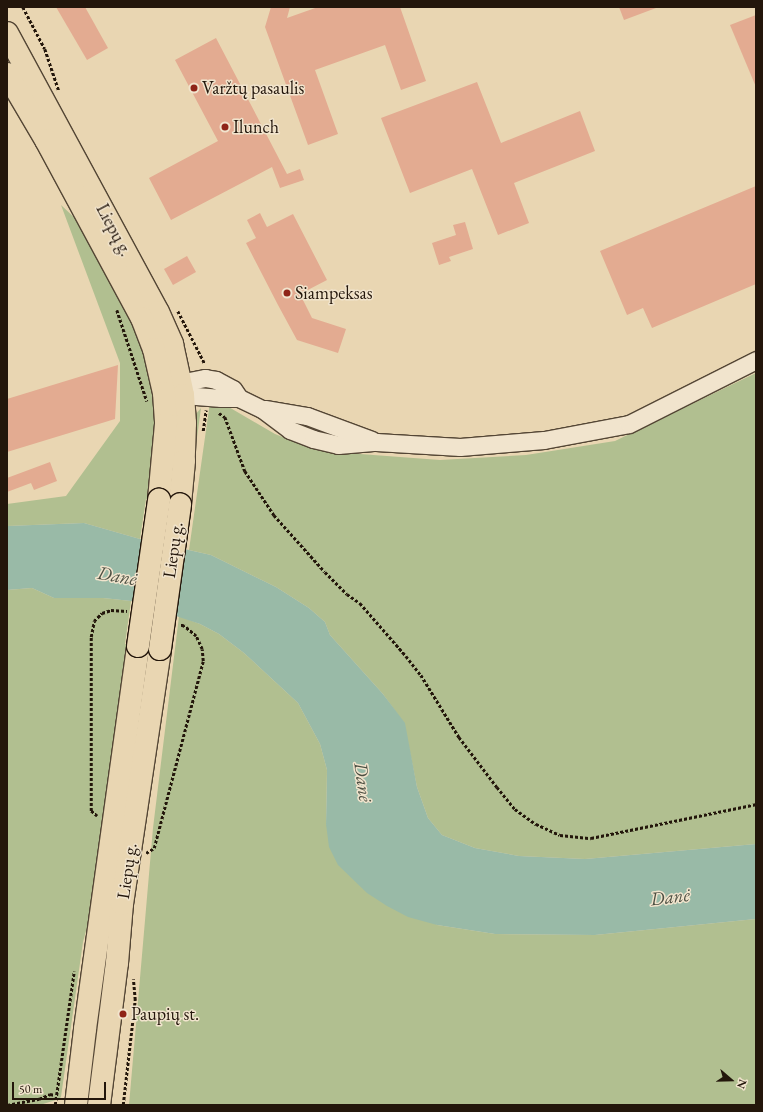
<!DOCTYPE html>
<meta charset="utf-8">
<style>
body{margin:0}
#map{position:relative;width:763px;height:1112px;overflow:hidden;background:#e9d6b2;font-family:"EB Garamond",serif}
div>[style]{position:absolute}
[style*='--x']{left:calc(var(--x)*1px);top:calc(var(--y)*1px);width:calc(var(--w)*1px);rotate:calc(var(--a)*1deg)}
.green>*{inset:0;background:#b1bf90}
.water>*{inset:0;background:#99baa7}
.building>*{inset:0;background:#e3ab91}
.path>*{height:2.5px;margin-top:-1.25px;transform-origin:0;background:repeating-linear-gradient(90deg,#23160b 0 3px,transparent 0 5px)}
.roads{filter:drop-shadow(1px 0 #544635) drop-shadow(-1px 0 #544635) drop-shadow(0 1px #544635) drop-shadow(0 -1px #544635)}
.minor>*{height:17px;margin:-8.5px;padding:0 8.5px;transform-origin:8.5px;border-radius:8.5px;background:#f1e4cd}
.major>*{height:22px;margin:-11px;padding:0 11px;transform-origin:11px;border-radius:11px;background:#e9d6b2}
.bridges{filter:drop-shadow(1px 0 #23160b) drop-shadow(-1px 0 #23160b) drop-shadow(0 1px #23160b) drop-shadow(0 -1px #23160b)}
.major-bridge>*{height:22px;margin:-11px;padding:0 11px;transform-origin:11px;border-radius:11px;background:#e9d6b2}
.dots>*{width:11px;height:11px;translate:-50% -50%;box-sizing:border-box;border:2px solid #f1e4cd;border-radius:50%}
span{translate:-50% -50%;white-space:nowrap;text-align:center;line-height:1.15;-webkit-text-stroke:3px #f1e4cd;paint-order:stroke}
.poi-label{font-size:18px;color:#23160b}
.left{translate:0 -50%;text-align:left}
.street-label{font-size:18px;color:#23160b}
.water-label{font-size:19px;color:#4c4f42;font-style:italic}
.frame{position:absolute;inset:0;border:8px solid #23160b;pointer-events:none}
.north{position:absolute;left:711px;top:1060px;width:40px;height:40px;-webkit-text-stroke:3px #f1e4cd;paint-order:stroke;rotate:110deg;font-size:11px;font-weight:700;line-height:16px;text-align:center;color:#23160b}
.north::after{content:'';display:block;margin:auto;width:14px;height:18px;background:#23160b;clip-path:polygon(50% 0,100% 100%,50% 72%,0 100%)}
.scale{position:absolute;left:12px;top:1082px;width:94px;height:18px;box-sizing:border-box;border:2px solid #23160b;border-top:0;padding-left:5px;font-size:12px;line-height:14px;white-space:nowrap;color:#23160b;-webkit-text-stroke:3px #f1e4cd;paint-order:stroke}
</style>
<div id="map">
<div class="green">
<i style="clip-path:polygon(61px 205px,80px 223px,141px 339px,156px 404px,152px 500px,146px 499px,140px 539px,84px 523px,7px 526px,7px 504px,66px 496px,120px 421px,120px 363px)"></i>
<i style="clip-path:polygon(756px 373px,756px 844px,585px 859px,519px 856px,475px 848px,442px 835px,428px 818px,417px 787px,404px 723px,383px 694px,330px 635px,325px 622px,309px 608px,276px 587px,211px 555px,189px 550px,210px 402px,227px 406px,275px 434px,308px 447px,347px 453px,440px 460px,526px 455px,615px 441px)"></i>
<i style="clip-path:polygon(201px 408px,196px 445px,195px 448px,195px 415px)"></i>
<i style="clip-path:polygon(32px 588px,54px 598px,103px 598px,131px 601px,125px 644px,130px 645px,100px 879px,83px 942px,61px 1097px,59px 1099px,40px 1105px,7px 1105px,7px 590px)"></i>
<i style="clip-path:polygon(179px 616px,200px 624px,219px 634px,244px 653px,298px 703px,320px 744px,327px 770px,326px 824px,437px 925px,495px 934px,595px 935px,756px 919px,756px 1105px,129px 1105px,153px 828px)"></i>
</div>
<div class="water">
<i style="clip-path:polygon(84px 523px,140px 539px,211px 555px,276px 587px,309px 608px,325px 622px,330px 635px,383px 694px,405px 723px,417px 787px,428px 818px,442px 835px,475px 848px,519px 856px,585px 859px,756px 844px,756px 919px,595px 935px,495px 934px,437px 925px,408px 917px,387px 906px,367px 893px,338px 865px,329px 847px,326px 824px,327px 770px,320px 744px,298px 703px,244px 653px,219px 634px,200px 624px,131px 601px,103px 598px,54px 598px,32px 588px,7px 590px,7px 526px)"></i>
</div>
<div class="building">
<i style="clip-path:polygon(56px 7px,85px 7px,108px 48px,87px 60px)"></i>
<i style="clip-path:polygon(271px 7px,290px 7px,287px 18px,318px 7px,400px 7px,426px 81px,401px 90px,385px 45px,315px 70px,338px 134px,308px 145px,265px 27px)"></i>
<i style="clip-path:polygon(619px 7px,656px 7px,656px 8px,624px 20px)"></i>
<i style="clip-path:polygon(756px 15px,756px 87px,730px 25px)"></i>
<i style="clip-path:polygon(216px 38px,287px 174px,300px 169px,304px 180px,280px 188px,272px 167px,171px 220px,149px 178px,218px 141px,175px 60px)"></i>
<i style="clip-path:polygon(477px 82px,501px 143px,580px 111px,595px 151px,514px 183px,529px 223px,498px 235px,472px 169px,410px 193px,381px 118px)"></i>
<i style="clip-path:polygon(756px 186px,756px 284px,652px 328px,643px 308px,627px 315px,600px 251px)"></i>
<i style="clip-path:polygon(260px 213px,267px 227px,293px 214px,327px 280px,300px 294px,312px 318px,346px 329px,338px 353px,297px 340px,278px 305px,246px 243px,256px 238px,247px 220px)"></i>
<i style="clip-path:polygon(465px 222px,473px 249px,449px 257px,451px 261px,439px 265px,432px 243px,456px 235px,453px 225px)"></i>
<i style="clip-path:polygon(187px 256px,196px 272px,173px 285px,164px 269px)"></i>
<i style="clip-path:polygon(118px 365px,115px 419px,7px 452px,7px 399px)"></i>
<i style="clip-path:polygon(50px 462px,57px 481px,34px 490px,31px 483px,7px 492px,7px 478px)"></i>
</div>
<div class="path">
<i style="--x:23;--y:7;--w:47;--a:62.4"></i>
<i style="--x:45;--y:49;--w:44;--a:71.6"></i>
<i style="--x:117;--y:310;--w:96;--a:71.8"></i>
<i style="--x:178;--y:311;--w:59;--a:63"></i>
<i style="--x:219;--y:413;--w:7;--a:34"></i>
<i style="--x:225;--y:417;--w:58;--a:69.7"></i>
<i style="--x:245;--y:471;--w:53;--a:56.6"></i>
<i style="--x:274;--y:515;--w:76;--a:48.2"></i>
<i style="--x:325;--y:572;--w:31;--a:45"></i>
<i style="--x:347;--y:594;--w:16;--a:35"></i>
<i style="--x:360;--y:603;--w:70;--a:49"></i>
<i style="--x:406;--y:656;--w:24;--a:52"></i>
<i style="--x:421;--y:675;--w:73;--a:58.5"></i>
<i style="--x:459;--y:737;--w:63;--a:52.8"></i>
<i style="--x:497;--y:787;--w:28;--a:51"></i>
<i style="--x:515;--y:809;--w:26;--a:36"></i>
<i style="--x:536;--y:824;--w:26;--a:25"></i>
<i style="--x:560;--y:835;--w:31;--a:6"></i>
<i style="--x:591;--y:838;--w:168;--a:-11.6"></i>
<i style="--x:203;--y:431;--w:21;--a:-82"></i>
<i style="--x:97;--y:816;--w:8;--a:-140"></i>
<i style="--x:91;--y:811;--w:174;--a:-90"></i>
<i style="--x:91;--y:637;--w:16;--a:-79"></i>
<i style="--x:94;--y:621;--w:11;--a:-45"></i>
<i style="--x:102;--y:613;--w:9;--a:-18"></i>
<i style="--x:111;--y:610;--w:16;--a:4"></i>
<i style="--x:146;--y:853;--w:9;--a:-32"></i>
<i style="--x:154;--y:848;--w:193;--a:-75.3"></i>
<i style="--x:203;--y:661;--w:12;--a:-95"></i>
<i style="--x:202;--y:649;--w:14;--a:-115"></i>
<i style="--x:196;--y:636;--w:16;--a:-140"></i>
<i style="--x:184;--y:626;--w:4;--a:-166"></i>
<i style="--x:7;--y:1105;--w:33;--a:-11"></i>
<i style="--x:39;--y:1099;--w:12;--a:-24"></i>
<i style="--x:50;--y:1094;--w:5;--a:11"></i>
<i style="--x:55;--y:1105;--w:135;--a:-81.9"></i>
<i style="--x:123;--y:1105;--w:106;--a:-83.5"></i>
<i style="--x:135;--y:1000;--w:21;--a:-95"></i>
</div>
<div class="roads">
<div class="minor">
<i style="--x:169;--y:385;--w:37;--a:-11"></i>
<i style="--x:205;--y:378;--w:11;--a:10"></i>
<i style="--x:216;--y:380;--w:19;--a:28"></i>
<i style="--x:233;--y:389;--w:11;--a:56"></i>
<i style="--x:171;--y:394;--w:50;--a:4.6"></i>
<i style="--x:221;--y:398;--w:18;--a:0"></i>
<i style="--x:239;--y:398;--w:25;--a:26"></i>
<i style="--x:262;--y:409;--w:35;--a:37"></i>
<i style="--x:290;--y:430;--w:25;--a:21"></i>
<i style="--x:313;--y:439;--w:26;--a:13"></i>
<i style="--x:338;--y:445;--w:38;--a:-5"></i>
<i style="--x:376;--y:442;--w:84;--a:3.4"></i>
<i style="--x:460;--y:447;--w:84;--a:-4.8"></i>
<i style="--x:544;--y:440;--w:86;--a:-10.7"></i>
<i style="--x:629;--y:424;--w:142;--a:-26.7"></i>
<i style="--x:265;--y:409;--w:43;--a:9.5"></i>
<i style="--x:307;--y:416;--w:69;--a:20.3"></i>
</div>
<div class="major">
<i style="--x:7;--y:33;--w:317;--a:61.6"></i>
<i style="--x:158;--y:312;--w:35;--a:66"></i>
<i style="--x:172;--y:344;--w:52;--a:77.8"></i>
<i style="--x:183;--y:395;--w:28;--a:86"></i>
<i style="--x:185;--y:423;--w:38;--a:92"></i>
<i style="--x:184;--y:461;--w:43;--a:95.3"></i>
<i style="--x:7;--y:74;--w:77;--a:59.4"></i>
<i style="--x:46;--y:140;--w:202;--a:61.7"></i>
<i style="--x:142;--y:318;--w:33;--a:69"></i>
<i style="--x:154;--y:349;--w:45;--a:77.2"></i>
<i style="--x:164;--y:393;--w:31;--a:86"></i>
<i style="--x:166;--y:424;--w:76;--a:95.3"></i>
<i style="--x:76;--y:1105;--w:77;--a:-83.2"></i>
<i style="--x:85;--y:1029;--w:387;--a:-82.1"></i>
<i style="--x:99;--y:1105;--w:143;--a:-82.8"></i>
<i style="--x:117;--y:963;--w:59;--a:-85.2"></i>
<i style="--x:122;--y:904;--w:258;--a:-81.5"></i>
</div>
</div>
<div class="bridges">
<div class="major-bridge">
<i style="--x:138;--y:646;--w:148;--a:-81.8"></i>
<i style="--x:160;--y:649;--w:146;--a:-82.1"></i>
</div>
</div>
<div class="dots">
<i style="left:194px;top:88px;background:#8f2418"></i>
<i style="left:225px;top:127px;background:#8f2418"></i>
<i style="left:287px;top:293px;background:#8f2418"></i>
<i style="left:123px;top:1014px;background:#8f2418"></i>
</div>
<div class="poi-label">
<span class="left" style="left:202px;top:88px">Varžtų pasaulis</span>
<span class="left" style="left:233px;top:127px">Ilunch</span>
<span class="left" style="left:295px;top:293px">Siampeksas</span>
<span class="left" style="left:131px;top:1014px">Paupių st.</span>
</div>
<div class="street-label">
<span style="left:114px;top:230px;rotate:62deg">Liepų g.</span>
<span style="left:173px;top:550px;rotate:-82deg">Liepų g.</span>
<span style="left:127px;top:871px;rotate:-82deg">Liepų g.</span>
</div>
<div class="water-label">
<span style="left:117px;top:576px;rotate:10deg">Danė</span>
<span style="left:363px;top:782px;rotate:82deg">Danė</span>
<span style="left:670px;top:897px;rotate:-7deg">Danė</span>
</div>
<div class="frame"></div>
<div class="north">N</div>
<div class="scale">50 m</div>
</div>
